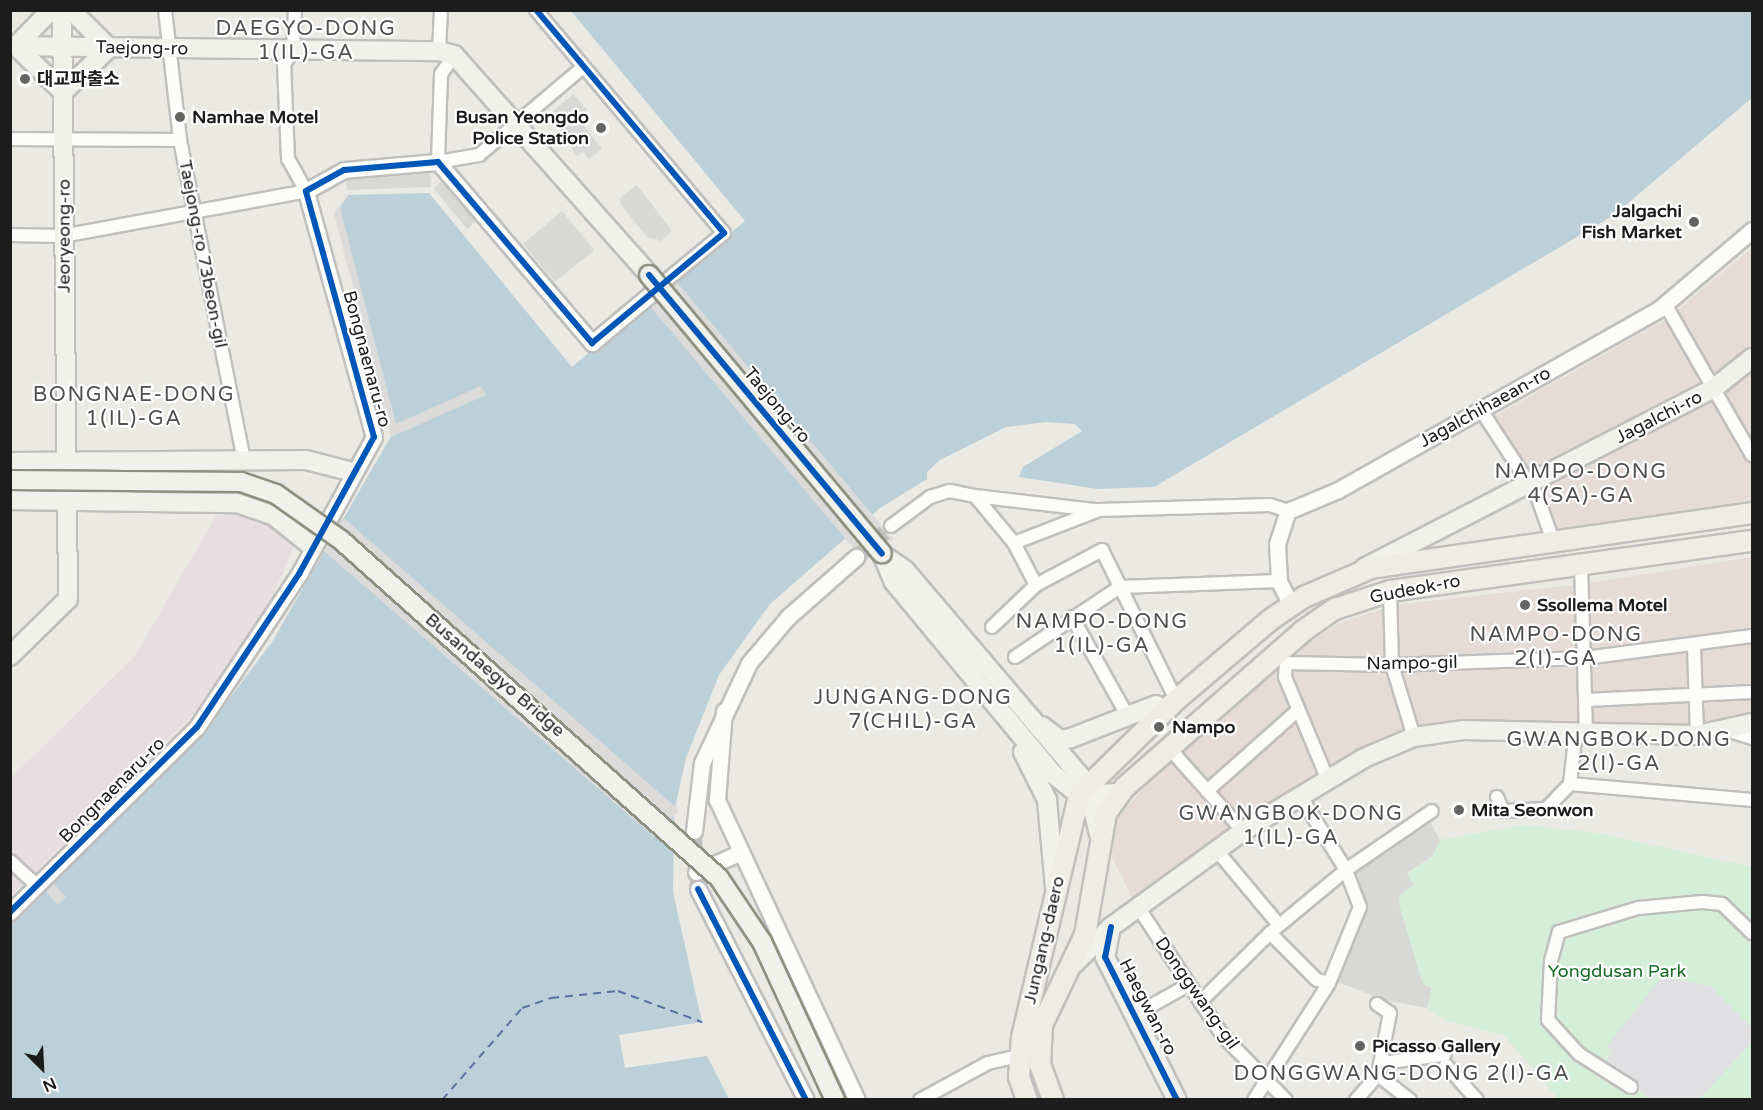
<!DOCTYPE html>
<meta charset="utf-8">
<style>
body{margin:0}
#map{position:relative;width:1763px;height:1110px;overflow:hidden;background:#eae9e4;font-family:"Varela Round","Noto Sans KR",sans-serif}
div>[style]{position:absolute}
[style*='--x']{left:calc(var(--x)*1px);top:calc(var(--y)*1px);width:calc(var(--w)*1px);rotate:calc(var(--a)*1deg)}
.commercial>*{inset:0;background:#e7dbd7}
.industrial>*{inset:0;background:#e7dee2}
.religious>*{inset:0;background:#d8d8d6}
.park>*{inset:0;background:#d5eed7}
.plaza>*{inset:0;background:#e0dfe2}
.water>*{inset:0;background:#bcd0d9}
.pier>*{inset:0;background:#dcdbd9}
.ferry>*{height:1.5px;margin-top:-0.75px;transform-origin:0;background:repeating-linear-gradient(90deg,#54719f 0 8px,transparent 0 14px)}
.tertiary-tunnel>*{height:15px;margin-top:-7.5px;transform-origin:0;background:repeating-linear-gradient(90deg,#c1c0bc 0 15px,transparent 0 23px)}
.roads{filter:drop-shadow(2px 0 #c0bfbd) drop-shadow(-2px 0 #c0bfbd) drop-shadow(0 2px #c0bfbd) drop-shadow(0 -2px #c0bfbd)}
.minor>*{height:12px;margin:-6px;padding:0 6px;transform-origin:6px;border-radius:6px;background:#fcfcfb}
.tertiary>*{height:15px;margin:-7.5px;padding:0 7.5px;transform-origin:7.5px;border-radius:7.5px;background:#fcfcfb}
.secondary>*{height:18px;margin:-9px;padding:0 9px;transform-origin:9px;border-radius:9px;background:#f0f1ea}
.primary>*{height:20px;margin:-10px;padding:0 10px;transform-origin:10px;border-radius:10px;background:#eeece5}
.bridges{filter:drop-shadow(2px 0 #8e917f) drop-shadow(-2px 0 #8e917f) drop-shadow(0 2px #8e917f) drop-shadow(0 -2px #8e917f)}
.secondary-bridge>*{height:18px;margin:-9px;padding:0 9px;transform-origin:9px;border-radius:9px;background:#f0f1ea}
.cycleway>*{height:6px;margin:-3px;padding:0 3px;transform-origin:3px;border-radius:3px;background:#0057b8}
.dots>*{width:16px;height:16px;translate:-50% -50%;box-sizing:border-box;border:3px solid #fff;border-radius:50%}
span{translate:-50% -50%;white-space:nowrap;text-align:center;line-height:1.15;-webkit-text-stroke:4.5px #fff;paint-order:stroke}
.street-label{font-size:18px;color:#1c1c1c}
.poi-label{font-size:18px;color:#1c1c1c;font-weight:700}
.left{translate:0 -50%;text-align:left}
.right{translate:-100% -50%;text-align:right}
.park-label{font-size:18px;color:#186b28}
.quarter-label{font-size:21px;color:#4f4f4f;letter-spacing:1.5px}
.frame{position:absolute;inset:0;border:12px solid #1c1c1c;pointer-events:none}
.north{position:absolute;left:12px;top:1038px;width:60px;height:60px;-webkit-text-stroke:4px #fff;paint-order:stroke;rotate:156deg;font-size:16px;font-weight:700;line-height:24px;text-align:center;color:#1c1c1c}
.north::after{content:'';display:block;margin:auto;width:21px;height:27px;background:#1c1c1c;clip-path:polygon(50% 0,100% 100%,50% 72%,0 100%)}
</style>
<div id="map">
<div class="commercial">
<i style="clip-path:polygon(1752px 248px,1752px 507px,1558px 532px,1495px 416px,1666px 319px)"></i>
<i style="clip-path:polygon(1752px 557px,1752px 723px,1733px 730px,1463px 730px,1364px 758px,1137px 907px,1108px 850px,1116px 819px,1174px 754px,1281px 662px,1339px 623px,1394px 605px,1583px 584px)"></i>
</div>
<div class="industrial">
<i style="clip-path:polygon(221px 507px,261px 520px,296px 542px,256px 634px,187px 721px,11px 896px,11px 778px,135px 656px)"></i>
</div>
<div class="religious">
<i style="clip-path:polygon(573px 94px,587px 110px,578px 118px,602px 149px,589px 159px,583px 152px,577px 156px,549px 115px)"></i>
<i style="clip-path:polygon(430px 171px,431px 187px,347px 190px,346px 175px)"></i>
<i style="clip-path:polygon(446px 175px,481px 217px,467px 229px,434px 189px)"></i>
<i style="clip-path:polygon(637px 185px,672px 231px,661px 241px,647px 237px,621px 205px,620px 198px)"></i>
<i style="clip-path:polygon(562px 211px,594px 250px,555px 282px,523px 244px)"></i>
<i style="clip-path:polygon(1429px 820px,1440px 840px,1433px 856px,1407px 873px,1414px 884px,1432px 987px,1427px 1008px,1385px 1000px,1340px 983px,1337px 976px,1365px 907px,1350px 872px)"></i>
</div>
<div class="park">
<i style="clip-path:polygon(1523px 825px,1598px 833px,1752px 867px,1752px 1099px,1558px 1099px,1505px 1036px,1444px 1020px,1427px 1008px,1432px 988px,1423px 985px,1399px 904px,1400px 894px,1414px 885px,1407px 874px,1433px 856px,1440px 840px)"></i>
</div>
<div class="plaza">
<i style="clip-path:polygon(1662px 977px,1710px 986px,1752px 1028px,1752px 1042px,1699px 1099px,1651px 1099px,1604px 1065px,1613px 1052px,1607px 1046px)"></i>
</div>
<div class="water">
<i style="clip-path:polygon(571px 11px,1752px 11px,1752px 98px,1614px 215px,1154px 487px,1098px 489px,1019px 477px,1023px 467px,1082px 431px,1075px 424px,1046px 422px,1006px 427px,940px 460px,927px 472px,927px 479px,880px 508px,770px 604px,719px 675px,686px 758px,674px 812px,673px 892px,702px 1022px,619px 1035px,625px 1068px,707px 1056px,729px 1099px,11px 1100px,11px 922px,201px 736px,272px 642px,394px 431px,340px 208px,348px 195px,429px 193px,572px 367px,745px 221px)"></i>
</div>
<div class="pier">
<i style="clip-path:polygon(348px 195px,340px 208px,396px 424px,481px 386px,486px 395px,391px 437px,334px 213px)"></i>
<i style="clip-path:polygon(676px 281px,893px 539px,865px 562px,648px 304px)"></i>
<i style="clip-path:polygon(338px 513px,679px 810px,654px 837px,318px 546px)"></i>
<i style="clip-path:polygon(52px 882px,66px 897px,58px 905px,43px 889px)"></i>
</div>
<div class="ferry">
<i style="--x:442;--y:1100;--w:122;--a:-49"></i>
<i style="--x:522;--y:1008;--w:31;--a:-19"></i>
<i style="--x:551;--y:998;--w:67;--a:-6"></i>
<i style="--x:618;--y:991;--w:90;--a:20.3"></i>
</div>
<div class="tertiary-tunnel">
<i style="--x:856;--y:557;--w:47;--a:-41.5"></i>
<i style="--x:694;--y:831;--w:58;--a:86.1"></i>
</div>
<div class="roads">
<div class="minor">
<i style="--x:165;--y:10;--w:131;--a:83.4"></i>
<i style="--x:180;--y:140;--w:325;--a:78.7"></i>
<i style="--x:536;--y:10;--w:292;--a:49.9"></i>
<i style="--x:724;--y:233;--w:82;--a:140.5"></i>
<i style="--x:439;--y:51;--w:41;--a:-87.2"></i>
<i style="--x:454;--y:55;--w:23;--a:124"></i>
<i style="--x:441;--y:74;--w:88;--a:92"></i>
<i style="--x:438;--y:162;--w:42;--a:-9.7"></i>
<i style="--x:479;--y:155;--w:136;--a:-40.2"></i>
<i style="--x:10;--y:139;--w:170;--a:0.3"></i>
<i style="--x:10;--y:235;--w:52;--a:1.1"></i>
<i style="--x:62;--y:236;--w:248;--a:-10.4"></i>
<i style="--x:306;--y:191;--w:37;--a:-119"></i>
<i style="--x:288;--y:159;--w:94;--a:-92.4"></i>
<i style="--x:284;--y:65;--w:17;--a:-59"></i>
<i style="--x:293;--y:50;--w:40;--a:-87.1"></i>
<i style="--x:1665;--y:304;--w:174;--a:60.1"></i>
<i style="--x:1481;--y:410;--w:103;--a:56.9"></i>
<i style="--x:1537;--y:496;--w:45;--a:70.3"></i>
<i style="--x:975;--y:496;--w:120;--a:6.7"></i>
<i style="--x:891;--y:526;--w:49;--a:-36.6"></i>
<i style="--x:930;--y:497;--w:21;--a:-17"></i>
<i style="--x:950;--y:491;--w:25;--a:11"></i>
<i style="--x:975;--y:496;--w:61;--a:50.3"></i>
<i style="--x:1014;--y:543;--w:47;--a:62.4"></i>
<i style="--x:1014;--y:543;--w:91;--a:-21.2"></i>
<i style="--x:1099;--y:510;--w:171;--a:-1.7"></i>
<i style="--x:1270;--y:505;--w:19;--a:18"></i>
<i style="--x:1581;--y:564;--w:167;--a:88.3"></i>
<i style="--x:1390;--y:591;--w:74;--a:88.5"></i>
<i style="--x:1392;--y:665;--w:75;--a:73"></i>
<i style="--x:1072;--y:617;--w:112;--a:60.7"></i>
<i style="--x:992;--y:627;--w:61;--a:-43.7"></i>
<i style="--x:1036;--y:585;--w:75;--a:-27.9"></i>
<i style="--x:1102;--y:550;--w:167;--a:63.7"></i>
<i style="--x:1694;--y:648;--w:87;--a:88"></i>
<i style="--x:1277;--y:653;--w:13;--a:48"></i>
<i style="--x:1286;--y:663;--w:106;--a:1.1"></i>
<i style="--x:1392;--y:665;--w:193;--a:-2.1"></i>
<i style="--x:1585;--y:658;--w:168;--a:-7.5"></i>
<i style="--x:1015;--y:657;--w:126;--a:-33.7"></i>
<i style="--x:1120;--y:587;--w:159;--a:-2.2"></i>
<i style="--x:1286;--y:663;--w:14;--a:94"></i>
<i style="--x:1285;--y:677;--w:109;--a:67.4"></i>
<i style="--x:1586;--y:700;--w:166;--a:-2.8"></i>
<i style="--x:1576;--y:731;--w:53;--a:96.5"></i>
<i style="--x:1570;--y:784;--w:183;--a:5"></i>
<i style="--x:1169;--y:748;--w:111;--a:48.3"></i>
<i style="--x:1207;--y:791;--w:120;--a:-41.6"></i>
<i style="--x:1497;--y:797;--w:15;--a:67"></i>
<i style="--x:1503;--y:811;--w:43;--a:-2.7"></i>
<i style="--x:1546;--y:809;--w:35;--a:-46"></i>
<i style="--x:1218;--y:852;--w:95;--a:50.1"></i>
<i style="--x:10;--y:861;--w:36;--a:42"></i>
<i style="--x:1138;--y:907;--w:154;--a:56.6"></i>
<i style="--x:1223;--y:1036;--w:90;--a:45.5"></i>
<i style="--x:1270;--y:933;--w:66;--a:45"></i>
<i style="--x:1317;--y:980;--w:12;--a:14"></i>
<i style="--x:1200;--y:1002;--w:98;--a:-44.6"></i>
<i style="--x:1270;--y:933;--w:99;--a:-39.7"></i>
<i style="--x:1346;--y:870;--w:104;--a:-34.5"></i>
<i style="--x:1377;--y:1004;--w:16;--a:35"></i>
<i style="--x:1390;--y:1013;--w:63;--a:101"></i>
<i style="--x:1378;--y:1075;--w:41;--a:38"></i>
<i style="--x:1136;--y:1014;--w:60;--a:-29.1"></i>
<i style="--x:1382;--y:1063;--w:63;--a:-7.4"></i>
<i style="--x:1446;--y:1065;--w:47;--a:48.5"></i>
<i style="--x:1631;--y:1087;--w:62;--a:-147.6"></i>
<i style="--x:1579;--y:1054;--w:46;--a:-132.4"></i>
<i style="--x:1548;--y:1020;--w:59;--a:-87.1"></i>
<i style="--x:1551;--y:961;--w:30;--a:-75"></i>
<i style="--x:1559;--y:932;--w:83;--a:-16.9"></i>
<i style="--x:1638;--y:908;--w:64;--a:-5.4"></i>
<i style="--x:1702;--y:902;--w:20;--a:6"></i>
<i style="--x:1722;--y:904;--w:42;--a:44"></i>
<i style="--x:920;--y:1100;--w:77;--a:-28.6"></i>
<i style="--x:988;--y:1063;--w:32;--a:-13"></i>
<i style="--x:1254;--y:1100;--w:139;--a:-57.3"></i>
<i style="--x:1329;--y:983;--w:82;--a:-67.8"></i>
<i style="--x:1360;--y:907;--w:40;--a:-111"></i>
<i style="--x:1346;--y:870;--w:86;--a:-121.7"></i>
<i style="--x:1356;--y:1100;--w:33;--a:-49"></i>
</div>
<div class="tertiary">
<i style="--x:1291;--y:605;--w:27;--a:-117"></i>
<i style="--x:1279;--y:581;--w:37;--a:-93"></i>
<i style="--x:1277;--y:544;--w:35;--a:-72"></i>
<i style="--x:1288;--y:511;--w:54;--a:-22.8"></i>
<i style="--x:1338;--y:490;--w:369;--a:-29.4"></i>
<i style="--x:1659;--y:309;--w:122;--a:-40.3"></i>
<i style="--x:724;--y:711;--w:89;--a:94.5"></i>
<i style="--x:717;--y:800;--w:331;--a:65"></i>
<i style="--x:1733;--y:730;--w:20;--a:18"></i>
<i style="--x:694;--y:831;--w:68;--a:-83.3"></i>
<i style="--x:702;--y:763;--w:110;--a:-64.8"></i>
<i style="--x:749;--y:663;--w:60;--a:-49.7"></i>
<i style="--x:788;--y:617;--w:91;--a:-41.4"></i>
<i style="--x:696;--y:872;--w:47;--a:-23.8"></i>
<i style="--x:698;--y:889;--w:237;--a:62.9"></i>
<i style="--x:10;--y:912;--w:263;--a:-44.7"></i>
<i style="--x:197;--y:727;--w:184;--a:-56.3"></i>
<i style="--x:299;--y:574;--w:156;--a:-61.3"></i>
<i style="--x:374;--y:437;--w:255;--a:-105.5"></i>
<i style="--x:306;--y:191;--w:43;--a:-28.9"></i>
<i style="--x:344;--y:170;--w:94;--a:-4.9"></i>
<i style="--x:438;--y:162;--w:238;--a:49.6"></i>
<i style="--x:592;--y:343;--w:90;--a:-40"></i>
</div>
<div class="secondary">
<i style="--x:71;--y:10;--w:54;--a:45"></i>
<i style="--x:10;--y:46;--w:429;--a:0.7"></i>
<i style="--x:439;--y:51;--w:16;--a:15"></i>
<i style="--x:454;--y:55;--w:294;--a:48.4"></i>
<i style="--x:16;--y:46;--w:66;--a:44.4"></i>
<i style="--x:16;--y:46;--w:50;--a:-45.8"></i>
<i style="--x:63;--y:92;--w:64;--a:-43.7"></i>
<i style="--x:10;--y:462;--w:296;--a:-0.4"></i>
<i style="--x:306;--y:460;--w:49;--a:14.3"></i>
<i style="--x:10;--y:500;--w:227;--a:0.8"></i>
<i style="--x:237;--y:503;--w:39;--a:19"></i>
<i style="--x:274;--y:516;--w:50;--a:38.5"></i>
<i style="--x:882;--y:554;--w:28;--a:35"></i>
<i style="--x:905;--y:570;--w:281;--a:49.6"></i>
<i style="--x:1087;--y:784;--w:51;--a:76.5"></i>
<i style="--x:882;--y:554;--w:30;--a:67"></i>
<i style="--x:894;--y:582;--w:248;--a:50.4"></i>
<i style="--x:1052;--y:773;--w:35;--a:39"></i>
<i style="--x:1079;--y:795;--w:40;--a:-2.9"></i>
<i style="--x:1364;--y:568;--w:392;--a:-27.2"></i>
<i style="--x:1713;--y:389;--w:50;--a:-38.5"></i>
<i style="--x:10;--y:656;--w:81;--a:-44.5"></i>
<i style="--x:68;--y:599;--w:589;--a:-90.58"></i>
<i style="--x:1042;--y:726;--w:23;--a:38"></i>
<i style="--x:1060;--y:740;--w:11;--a:-10"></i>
<i style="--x:1071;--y:738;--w:91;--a:-21.2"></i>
<i style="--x:1023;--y:752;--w:54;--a:63.4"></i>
<i style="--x:1047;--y:800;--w:88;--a:84.8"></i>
<i style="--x:1111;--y:927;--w:31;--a:101"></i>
<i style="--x:1105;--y:957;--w:160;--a:63.3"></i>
<i style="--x:1075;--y:963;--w:51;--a:-45"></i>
<i style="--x:1111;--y:927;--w:163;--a:-36"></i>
<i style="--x:1243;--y:831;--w:141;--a:-31.1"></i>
<i style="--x:1364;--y:758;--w:54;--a:-22.8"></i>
<i style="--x:1414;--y:737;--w:49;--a:-8.1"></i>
<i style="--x:1463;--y:730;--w:234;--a:1.2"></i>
<i style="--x:1697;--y:735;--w:56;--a:-12.3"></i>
</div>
<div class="primary">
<i style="--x:1027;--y:1100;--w:24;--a:-109"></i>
<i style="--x:1019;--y:1077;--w:40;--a:-85.7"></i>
<i style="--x:1022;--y:1037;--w:249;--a:-76.7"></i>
<i style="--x:1079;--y:795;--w:136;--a:-44.4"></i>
<i style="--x:1176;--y:700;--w:123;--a:-40.4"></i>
<i style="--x:1270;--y:620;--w:41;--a:-34.1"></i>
<i style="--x:1304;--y:597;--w:73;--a:-23.4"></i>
<i style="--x:1371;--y:568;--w:385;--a:-8.2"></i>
<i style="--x:1053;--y:1100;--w:37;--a:-110"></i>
<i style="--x:1040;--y:1065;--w:40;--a:-87.1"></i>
<i style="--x:1042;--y:1025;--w:100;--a:-64.5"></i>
<i style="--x:1085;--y:935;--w:124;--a:-80.2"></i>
<i style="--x:1106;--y:813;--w:32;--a:-54"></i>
<i style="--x:1125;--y:787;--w:237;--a:-41.2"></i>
<i style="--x:1303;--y:631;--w:39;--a:-35"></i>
<i style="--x:1335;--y:609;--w:58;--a:-18.1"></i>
<i style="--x:1390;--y:591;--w:365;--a:-7.9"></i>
</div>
</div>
<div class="bridges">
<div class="secondary-bridge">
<i style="--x:649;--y:275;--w:363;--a:50.1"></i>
<i style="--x:10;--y:480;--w:231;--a:0.5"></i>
<i style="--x:241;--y:482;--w:37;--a:19"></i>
<i style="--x:276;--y:494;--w:80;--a:35.3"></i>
<i style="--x:341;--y:540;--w:507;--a:41.8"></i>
<i style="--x:719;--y:878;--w:77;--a:56.1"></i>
<i style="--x:762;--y:942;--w:174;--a:65.2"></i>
</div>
</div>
<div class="cycleway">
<i style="--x:649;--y:275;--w:363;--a:50.1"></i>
<i style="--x:698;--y:889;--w:237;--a:62.9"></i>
<i style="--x:10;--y:912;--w:263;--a:-44.7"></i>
<i style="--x:197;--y:727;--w:184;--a:-56.3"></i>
<i style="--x:299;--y:574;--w:156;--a:-61.3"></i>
<i style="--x:374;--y:437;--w:255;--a:-105.5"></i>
<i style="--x:306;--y:191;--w:43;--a:-28.9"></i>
<i style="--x:344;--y:170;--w:94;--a:-4.9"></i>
<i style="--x:438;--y:162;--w:238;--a:49.6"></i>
<i style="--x:592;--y:343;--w:172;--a:-39.8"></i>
<i style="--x:724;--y:233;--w:292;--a:-130.1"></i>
<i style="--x:1111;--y:927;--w:31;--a:101"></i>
<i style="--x:1105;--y:957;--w:160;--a:63.3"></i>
</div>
<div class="dots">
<i style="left:25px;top:79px;background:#646462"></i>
<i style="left:180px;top:117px;background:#646462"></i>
<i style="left:601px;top:128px;background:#646462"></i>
<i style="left:1694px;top:222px;background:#646462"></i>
<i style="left:1525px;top:605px;background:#646462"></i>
<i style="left:1159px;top:727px;background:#646462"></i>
<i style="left:1459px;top:810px;background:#646462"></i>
<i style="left:1360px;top:1046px;background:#646462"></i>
</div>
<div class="street-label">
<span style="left:142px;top:48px;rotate:1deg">Taejong-ro</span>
<span style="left:64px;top:236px;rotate:-90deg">Jeoryeong-ro</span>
<span style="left:203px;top:254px;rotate:79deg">Taejong-ro 73beon-gil</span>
<span style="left:367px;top:359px;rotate:75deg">Bongnaenaru-ro</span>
<span style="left:777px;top:405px;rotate:50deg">Taejong-ro</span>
<span style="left:1485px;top:407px;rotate:-29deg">Jagalchihaean-ro</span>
<span style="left:1659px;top:417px;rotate:-27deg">Jagalchi-ro</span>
<span style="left:1415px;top:589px;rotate:-11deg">Gudeok-ro</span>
<span style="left:1412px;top:663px;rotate:-1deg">Nampo-gil</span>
<span style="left:495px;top:675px;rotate:41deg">Busandaegyo Bridge</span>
<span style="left:112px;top:790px;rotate:-45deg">Bongnaenaru-ro</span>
<span style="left:1044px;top:940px;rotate:-77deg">Jungang-daero</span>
<span style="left:1197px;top:993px;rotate:55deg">Donggwang-gil</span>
<span style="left:1148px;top:1007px;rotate:63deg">Haegwan-ro</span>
</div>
<div class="poi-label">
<span class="left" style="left:37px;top:79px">대교파출소</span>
<span class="left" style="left:192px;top:117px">Namhae Motel</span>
<span class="right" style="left:589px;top:128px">Busan Yeongdo<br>Police Station</span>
<span class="right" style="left:1682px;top:222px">Jalgachi<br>Fish Market</span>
<span class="left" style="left:1537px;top:605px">Ssollema Motel</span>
<span class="left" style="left:1172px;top:727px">Nampo</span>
<span class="left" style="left:1471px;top:810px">Mita Seonwon</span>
<span class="left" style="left:1372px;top:1046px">Picasso Gallery</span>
</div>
<div class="park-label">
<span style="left:1617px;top:971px">Yongdusan Park</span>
</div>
<div class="quarter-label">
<span style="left:306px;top:41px">DAEGYO-DONG<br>1(IL)-GA</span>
<span style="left:134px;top:407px">BONGNAE-DONG<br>1(IL)-GA</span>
<span style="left:1581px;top:484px">NAMPO-DONG<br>4(SA)-GA</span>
<span style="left:1102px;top:634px">NAMPO-DONG<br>1(IL)-GA</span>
<span style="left:1556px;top:647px">NAMPO-DONG<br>2(I)-GA</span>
<span style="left:913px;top:710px">JUNGANG-DONG<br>7(CHIL)-GA</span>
<span style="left:1619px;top:752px">GWANGBOK-DONG<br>2(I)-GA</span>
<span style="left:1291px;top:826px">GWANGBOK-DONG<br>1(IL)-GA</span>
<span style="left:1402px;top:1074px">DONGGWANG-DONG 2(I)-GA</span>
</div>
<div class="frame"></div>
<div class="north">N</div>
</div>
